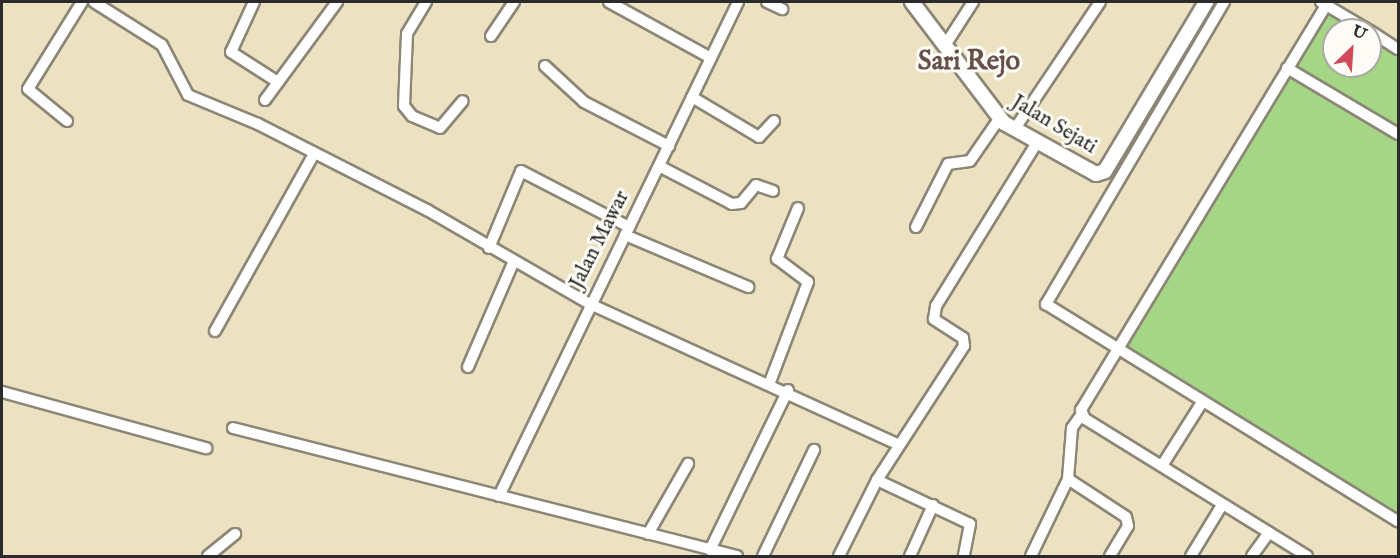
<!DOCTYPE html>
<style>
body{margin:0}
#map{position:relative;width:1400px;height:558px;overflow:hidden;background:#ece2c2;font-family:"IM FELL English",serif}
div>[style]{position:absolute}
[style*='--x']{left:calc(var(--x)*1px);top:calc(var(--y)*1px);width:calc(var(--w)*1px);rotate:calc(var(--a)*1deg)}
.green>*{inset:0;background:#a5d685}
.roads{filter:drop-shadow(2px 0 #8c8676) drop-shadow(-2px 0 #8c8676) drop-shadow(0 2px #8c8676) drop-shadow(0 -2px #8c8676)}
.minor>*{height:10px;margin:-5px;padding:0 5px;transform-origin:5px;border-radius:5px;background:#fff}
.tertiary>*{height:14px;margin:-7px;padding:0 7px;transform-origin:7px;border-radius:7px;background:#fff}
span{translate:-50% -50%;white-space:nowrap;text-align:center;line-height:1.15;-webkit-text-stroke:6px #fdfcf7;paint-order:stroke}
.street-label{font-size:21px;color:#2b2b2b}
.district-label{font-size:27px;color:#68504a;font-weight:700}
.frame{position:absolute;inset:0;border:3px solid #2b2b2b;pointer-events:none}
.north{position:absolute;left:1322px;top:18px;width:60px;height:60px;box-sizing:border-box;background:#fdfcf7;border:2px solid #a9a8a5;border-radius:50%;rotate:25deg;font-size:16px;font-weight:700;line-height:24px;text-align:center;color:#2b2b2b}
.north::after{content:'';display:block;margin:auto;width:21px;height:27px;background:#d1495b;clip-path:polygon(50% 0,100% 100%,50% 72%,0 100%)}
</style>
<div id="map">
<div class="green">
<i style="clip-path:polygon(1329px 11px,1360px 30px,1334px 30px,1334px 66px,1370px 66px,1370px 36px,1398px 54px,1398px 514px,1124px 347px)"></i>
</div>
<div class="roads">
<div class="minor">
<i style="--x:94;--y:2;--w:80;--a:32.3"></i>
<i style="--x:162;--y:45;--w:56;--a:62.5"></i>
<i style="--x:188;--y:95;--w:76;--a:22.5"></i>
<i style="--x:258;--y:124;--w:190;--a:27"></i>
<i style="--x:427;--y:210;--w:188;--a:30"></i>
<i style="--x:590;--y:304;--w:340;--a:24.5"></i>
<i style="--x:254;--y:2;--w:55;--a:114.7"></i>
<i style="--x:231;--y:52;--w:56;--a:32.6"></i>
<i style="--x:426;--y:2;--w:37;--a:121"></i>
<i style="--x:407;--y:34;--w:72;--a:92.4"></i>
<i style="--x:404;--y:106;--w:13;--a:51"></i>
<i style="--x:412;--y:116;--w:30;--a:23"></i>
<i style="--x:440;--y:128;--w:35;--a:-50"></i>
<i style="--x:609;--y:2;--w:116;--a:28.8"></i>
<i style="--x:767;--y:2;--w:17;--a:25"></i>
<i style="--x:1224;--y:2;--w:351;--a:120.5"></i>
<i style="--x:1046;--y:304;--w:414;--a:31.7"></i>
<i style="--x:1321;--y:2;--w:55;--a:30.8"></i>
<i style="--x:1370;--y:31;--w:33;--a:33"></i>
<i style="--x:491;--y:36;--w:41;--a:-55.9"></i>
<i style="--x:944;--y:47;--w:54;--a:-57.2"></i>
<i style="--x:545;--y:66;--w:53;--a:42.7"></i>
<i style="--x:584;--y:102;--w:96;--a:27.4"></i>
<i style="--x:1287;--y:68;--w:129;--a:30.7"></i>
<i style="--x:692;--y:97;--w:78;--a:30.8"></i>
<i style="--x:759;--y:137;--w:22;--a:-47"></i>
<i style="--x:265;--y:100;--w:122;--a:-53.7"></i>
<i style="--x:67;--y:121;--w:50;--a:-140.6"></i>
<i style="--x:28;--y:89;--w:102;--a:-58.2"></i>
<i style="--x:1014;--y:130;--w:154;--a:-56.1"></i>
<i style="--x:659;--y:166;--w:82;--a:27.5"></i>
<i style="--x:732;--y:204;--w:9;--a:-6"></i>
<i style="--x:741;--y:203;--w:23;--a:-50"></i>
<i style="--x:756;--y:185;--w:18;--a:19"></i>
<i style="--x:916;--y:227;--w:71;--a:-63.1"></i>
<i style="--x:948;--y:164;--w:22;--a:-8"></i>
<i style="--x:970;--y:161;--w:51;--a:-55.4"></i>
<i style="--x:625;--y:235;--w:134;--a:22.9"></i>
<i style="--x:489;--y:248;--w:83;--a:-67.4"></i>
<i style="--x:521;--y:171;--w:122;--a:27.4"></i>
<i style="--x:215;--y:331;--w:201;--a:-60.8"></i>
<i style="--x:468;--y:367;--w:113;--a:-66.6"></i>
<i style="--x:770;--y:382;--w:107;--a:-69.2"></i>
<i style="--x:808;--y:282;--w:39;--a:-143"></i>
<i style="--x:777;--y:259;--w:55;--a:-67.6"></i>
<i style="--x:2;--y:392;--w:212;--a:15.4"></i>
<i style="--x:233;--y:428;--w:520;--a:14.25"></i>
<i style="--x:1163;--y:464;--w:71;--a:-57.7"></i>
<i style="--x:1068;--y:479;--w:51;--a:-85.5"></i>
<i style="--x:1072;--y:428;--w:16;--a:-55"></i>
<i style="--x:877;--y:480;--w:103;--a:25.3"></i>
<i style="--x:970;--y:524;--w:33;--a:101"></i>
<i style="--x:499;--y:496;--w:549;--a:-64.18"></i>
<i style="--x:648;--y:534;--w:81;--a:-60.3"></i>
<i style="--x:710;--y:550;--w:178;--a:-64"></i>
<i style="--x:208;--y:556;--w:35;--a:-39"></i>
<i style="--x:763;--y:556;--w:118;--a:-64.3"></i>
<i style="--x:839;--y:556;--w:85;--a:-63.4"></i>
<i style="--x:877;--y:480;--w:160;--a:-57"></i>
<i style="--x:964;--y:346;--w:8;--a:-97"></i>
<i style="--x:963;--y:338;--w:35;--a:-147"></i>
<i style="--x:934;--y:319;--w:13;--a:-81"></i>
<i style="--x:936;--y:306;--w:190;--a:-58.3"></i>
<i style="--x:910;--y:556;--w:56;--a:-65.7"></i>
<i style="--x:1031;--y:556;--w:85;--a:-64.3"></i>
<i style="--x:1068;--y:479;--w:69;--a:33.2"></i>
<i style="--x:1126;--y:517;--w:9;--a:77"></i>
<i style="--x:1128;--y:526;--w:35;--a:121"></i>
<i style="--x:1191;--y:556;--w:60;--a:-58.7"></i>
<i style="--x:1252;--y:556;--w:29;--a:-54"></i>
<i style="--x:1307;--y:556;--w:261;--a:-148.3"></i>
<i style="--x:1085;--y:419;--w:10;--a:-114"></i>
<i style="--x:1081;--y:410;--w:473;--a:-58.8"></i>
</div>
<div class="tertiary">
<i style="--x:912;--y:2;--w:152;--a:52.8"></i>
<i style="--x:1004;--y:123;--w:105;--a:29"></i>
<i style="--x:1096;--y:174;--w:9;--a:-18"></i>
<i style="--x:1105;--y:171;--w:197;--a:-59.1"></i>
</div>
</div>
<div class="street-label">
<span style="left:1054px;top:125px;rotate:31deg">Jalan Sejati</span>
<span style="left:600px;top:240px;rotate:-63deg">Jalan Mawar</span>
</div>
<div class="district-label">
<span style="left:969px;top:63px">Sari Rejo</span>
</div>
<div class="frame"></div>
<div class="north">U</div>
</div>
